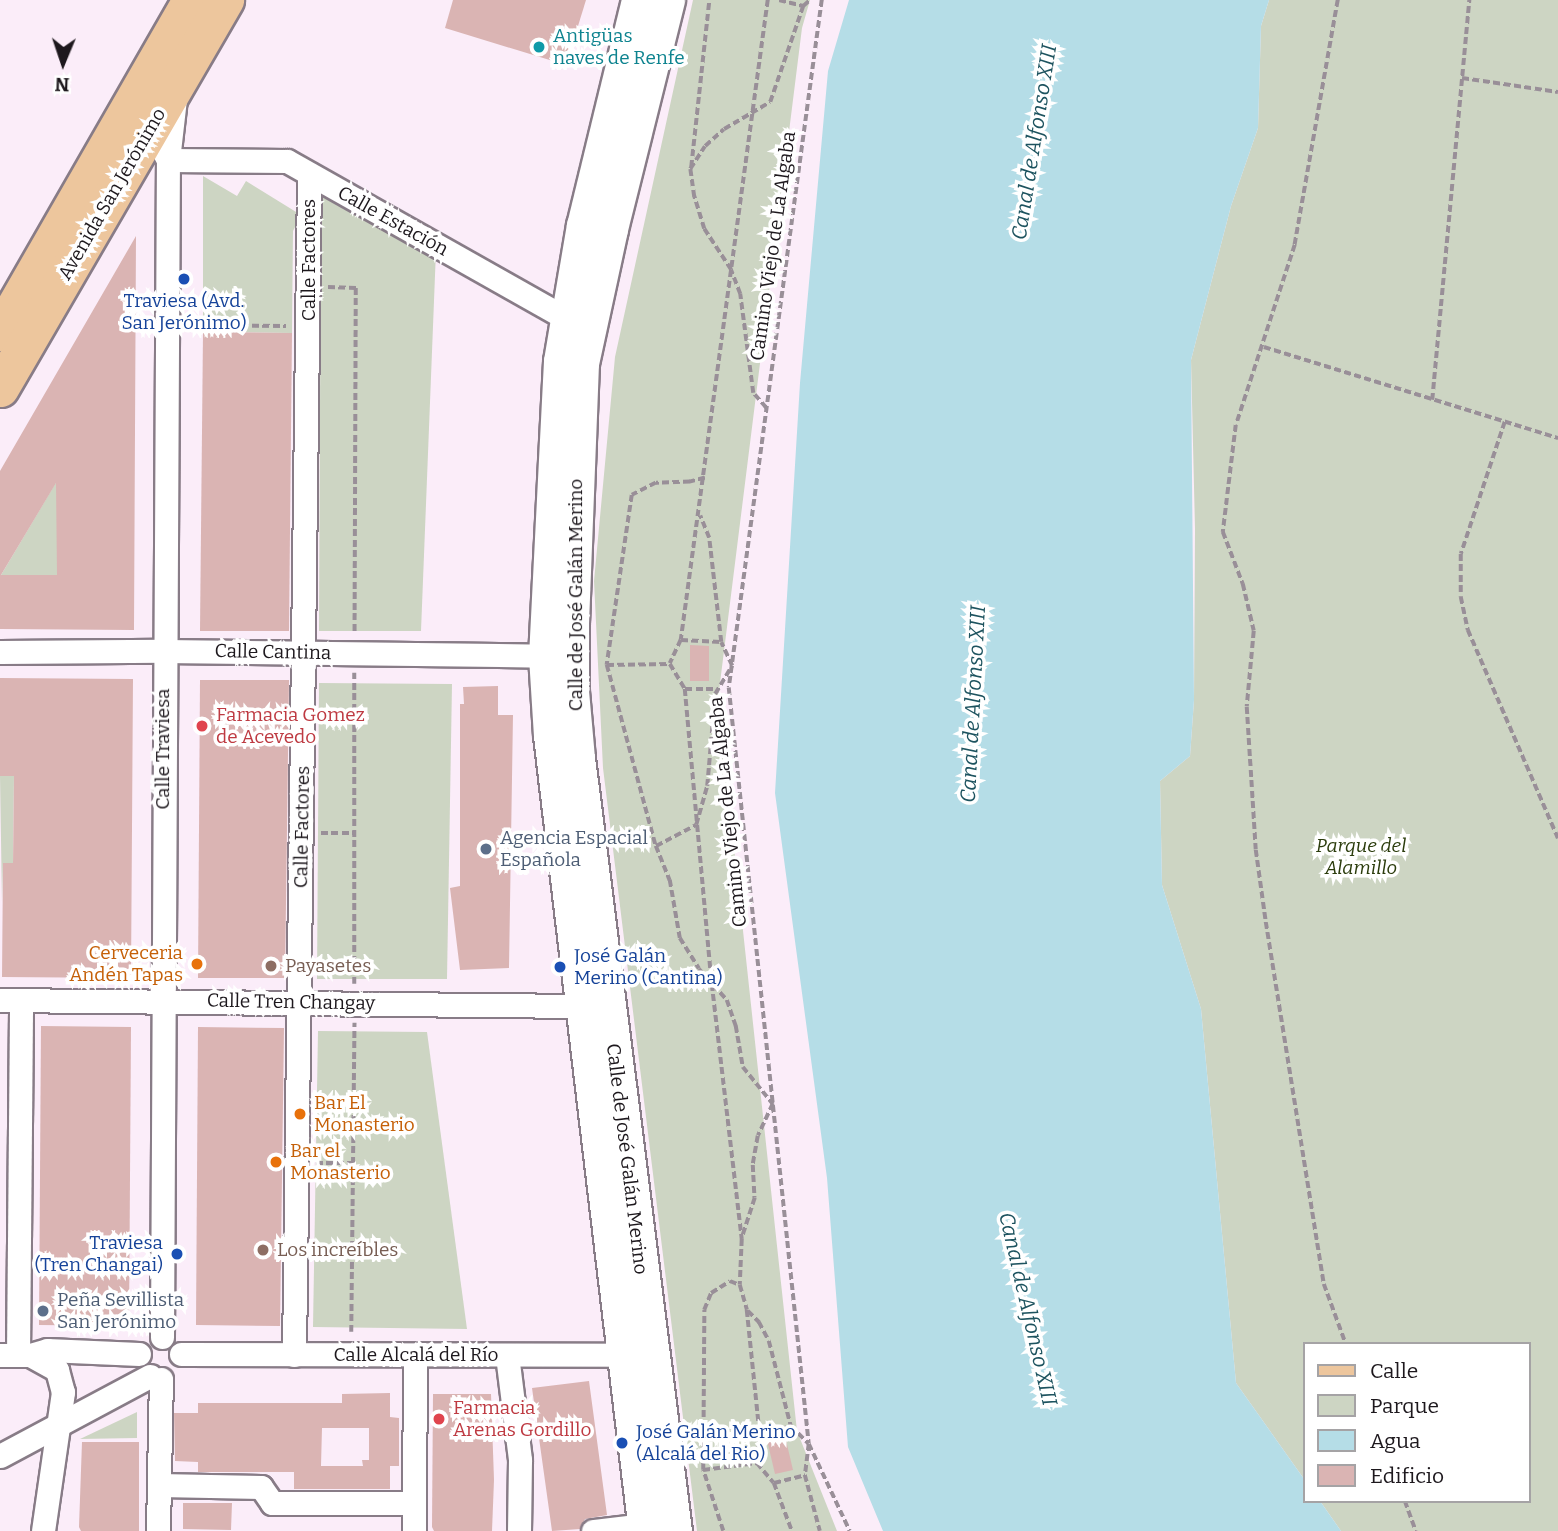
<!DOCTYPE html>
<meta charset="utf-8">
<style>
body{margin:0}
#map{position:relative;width:1558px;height:1531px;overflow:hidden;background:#fbedf9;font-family:Bitter,serif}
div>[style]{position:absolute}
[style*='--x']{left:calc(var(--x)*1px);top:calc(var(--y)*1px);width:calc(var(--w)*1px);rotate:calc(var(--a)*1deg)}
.green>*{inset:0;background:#cdd5c3}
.water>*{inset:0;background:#b5dde7}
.building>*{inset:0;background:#dab4b3}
.path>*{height:3.5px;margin-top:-1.75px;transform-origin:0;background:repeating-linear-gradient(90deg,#998f98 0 7px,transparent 0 10.5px)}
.roads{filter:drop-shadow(2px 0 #887c87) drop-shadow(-2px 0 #887c87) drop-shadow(0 2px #887c87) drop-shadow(0 -2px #887c87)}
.street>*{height:23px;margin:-11.5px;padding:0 11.5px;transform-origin:11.5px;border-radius:11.5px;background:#fff}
.secondary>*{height:33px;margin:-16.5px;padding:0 16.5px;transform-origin:16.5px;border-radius:16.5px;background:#fff}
.primary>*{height:37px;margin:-18.5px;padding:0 18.5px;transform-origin:18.5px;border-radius:18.5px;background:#edc69d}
.dots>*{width:19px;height:19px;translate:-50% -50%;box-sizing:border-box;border:4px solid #fff;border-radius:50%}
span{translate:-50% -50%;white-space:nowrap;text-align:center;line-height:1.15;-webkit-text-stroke:7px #fff;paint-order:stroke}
.culture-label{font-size:19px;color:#0d838f}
.left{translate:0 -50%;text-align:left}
.street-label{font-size:19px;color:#1d181d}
.transit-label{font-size:19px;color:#164399}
.right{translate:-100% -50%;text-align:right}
.health-label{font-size:19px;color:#be3a42}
.service-label{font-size:19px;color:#4e5e75}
.park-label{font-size:19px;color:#2b3c0c;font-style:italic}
.food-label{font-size:19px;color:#c56008}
.education-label{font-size:19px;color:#785e54}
.water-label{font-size:21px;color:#1d535f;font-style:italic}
.legend{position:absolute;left:1303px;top:1342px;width:228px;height:161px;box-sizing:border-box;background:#fff;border:2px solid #a5a3a5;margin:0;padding:9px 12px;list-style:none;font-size:21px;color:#1d181d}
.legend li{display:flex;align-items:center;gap:14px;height:35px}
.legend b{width:35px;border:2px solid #a5a3a5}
.north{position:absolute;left:28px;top:28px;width:70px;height:70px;-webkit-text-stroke:5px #fff;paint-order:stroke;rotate:182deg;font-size:19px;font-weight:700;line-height:28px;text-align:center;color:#1d181d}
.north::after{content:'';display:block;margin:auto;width:24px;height:32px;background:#1d181d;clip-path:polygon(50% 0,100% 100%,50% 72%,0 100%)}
</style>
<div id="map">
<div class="green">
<i style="clip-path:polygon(693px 0,810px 0,802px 28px,718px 699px,797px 1431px,837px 1531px,697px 1531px,603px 768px,594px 581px,615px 357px)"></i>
<i style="clip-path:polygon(1269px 0,1558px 0,1558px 1531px,1341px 1531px,1320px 1501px,1528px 1501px,1528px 1344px,1304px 1344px,1304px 1479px,1236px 1383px,1201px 1009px,1162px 885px,1160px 781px,1190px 756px,1194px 700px,1195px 529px,1191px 360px,1231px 206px,1258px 128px,1261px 26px)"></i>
<i style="clip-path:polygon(203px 176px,237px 196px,246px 181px,301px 215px,293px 231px,292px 333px,203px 332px)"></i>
<i style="clip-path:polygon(321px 183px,436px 250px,421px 631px,319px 631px)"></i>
<i style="clip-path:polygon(58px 479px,57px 575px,1px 575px)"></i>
<i style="clip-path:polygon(319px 683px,452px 684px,447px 979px,317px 979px)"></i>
<i style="clip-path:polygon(0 776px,14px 776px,13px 863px,3px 863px,2px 903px)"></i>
<i style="clip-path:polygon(318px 1031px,427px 1032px,467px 1329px,313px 1327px)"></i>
<i style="clip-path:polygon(137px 1412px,137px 1438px,80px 1439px)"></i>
</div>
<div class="water">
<i style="clip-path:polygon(849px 0,1269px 0,1261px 26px,1258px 128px,1231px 206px,1191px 360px,1194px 700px,1190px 756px,1160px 781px,1162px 885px,1201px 1009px,1236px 1383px,1304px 1479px,1304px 1501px,1320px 1501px,1341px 1531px,883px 1531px,848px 1447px,827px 1178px,775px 793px,800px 383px,828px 71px)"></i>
</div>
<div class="building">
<i style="clip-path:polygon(453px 0,586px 0,566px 65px,445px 28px)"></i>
<i style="clip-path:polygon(evenodd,136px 236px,134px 630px,0 629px,0 471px,136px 236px,56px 483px,57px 575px,1px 575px,56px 483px)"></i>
<i style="clip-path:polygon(203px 332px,292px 333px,289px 631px,200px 631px)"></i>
<i style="clip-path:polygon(690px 645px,709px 646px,709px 681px,690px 681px)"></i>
<i style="clip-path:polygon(0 678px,133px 679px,131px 978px,2px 977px,3px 863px,13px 863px,14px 776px,0 776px)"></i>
<i style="clip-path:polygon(200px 680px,289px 680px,285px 978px,198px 978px)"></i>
<i style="clip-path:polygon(498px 686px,498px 715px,513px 715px,509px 968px,460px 970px,450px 888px,460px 886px,460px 704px,464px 704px,463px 687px)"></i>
<i style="clip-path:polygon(41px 1026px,131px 1027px,129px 1326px,39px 1325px)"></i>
<i style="clip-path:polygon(198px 1027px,284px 1028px,280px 1326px,196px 1325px)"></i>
<i style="clip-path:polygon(589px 1381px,607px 1515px,585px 1519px,580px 1529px,552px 1531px,532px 1388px)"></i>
<i style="clip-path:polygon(evenodd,390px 1393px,390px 1417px,399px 1418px,399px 1466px,390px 1466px,390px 1489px,294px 1489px,294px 1472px,198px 1472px,198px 1462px,175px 1461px,174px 1413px,198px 1413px,198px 1403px,342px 1403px,342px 1394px,390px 1393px,322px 1428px,369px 1428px,369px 1460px,362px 1460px,363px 1466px,321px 1466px,322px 1428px)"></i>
<i style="clip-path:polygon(433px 1394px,491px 1394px,494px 1480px,492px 1531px,434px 1531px,432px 1527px)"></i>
<i style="clip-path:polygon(785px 1436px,793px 1470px,775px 1474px,767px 1440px)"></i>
<i style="clip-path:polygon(82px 1442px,139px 1442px,139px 1531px,81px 1531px,79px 1527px)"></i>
<i style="clip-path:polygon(183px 1503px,232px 1503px,231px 1530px,183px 1529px)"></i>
</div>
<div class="path">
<i style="--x:768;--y:0;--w:646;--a:97.74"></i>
<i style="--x:681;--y:640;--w:26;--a:115"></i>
<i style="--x:670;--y:664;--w:29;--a:59"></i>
<i style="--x:685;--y:689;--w:296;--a:84.8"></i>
<i style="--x:712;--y:984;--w:257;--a:83.3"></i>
<i style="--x:742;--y:1239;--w:46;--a:92.5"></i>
<i style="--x:740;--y:1285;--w:26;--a:74"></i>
<i style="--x:747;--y:1310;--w:126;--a:84.1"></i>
<i style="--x:760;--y:1435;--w:28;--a:96"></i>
<i style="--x:757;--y:1463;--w:26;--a:50"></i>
<i style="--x:774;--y:1483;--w:51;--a:69.4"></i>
<i style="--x:779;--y:0;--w:25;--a:14"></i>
<i style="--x:822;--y:0;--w:694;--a:97.7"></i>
<i style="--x:729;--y:688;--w:760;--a:83.96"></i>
<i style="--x:809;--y:1444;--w:96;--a:64.8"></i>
<i style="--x:1338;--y:0;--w:249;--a:100"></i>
<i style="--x:1295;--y:245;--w:189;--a:108.1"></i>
<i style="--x:1236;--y:425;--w:108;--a:96.9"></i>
<i style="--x:1223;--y:532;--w:56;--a:69"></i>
<i style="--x:1243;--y:584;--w:48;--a:76.8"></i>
<i style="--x:1254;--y:631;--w:76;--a:95.3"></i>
<i style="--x:1247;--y:707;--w:143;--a:86.4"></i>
<i style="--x:1256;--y:850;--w:73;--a:82.1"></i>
<i style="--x:1266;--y:922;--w:367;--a:80.9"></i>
<i style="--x:1324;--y:1284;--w:64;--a:69.9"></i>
<i style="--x:1462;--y:78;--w:97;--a:8.3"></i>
<i style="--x:691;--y:167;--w:168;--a:-83.8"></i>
<i style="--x:328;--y:287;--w:28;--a:2"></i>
<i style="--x:356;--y:288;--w:346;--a:90.2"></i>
<i style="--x:189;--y:325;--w:97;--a:0.6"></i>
<i style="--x:1264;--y:347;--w:308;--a:17.2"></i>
<i style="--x:1432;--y:400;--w:402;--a:-84.7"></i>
<i style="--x:766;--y:408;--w:20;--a:-131"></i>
<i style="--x:753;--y:393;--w:100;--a:-97.5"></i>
<i style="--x:740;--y:294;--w:26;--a:-111"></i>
<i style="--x:731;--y:270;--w:49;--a:-123.4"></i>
<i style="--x:704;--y:229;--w:34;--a:-107"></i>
<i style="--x:694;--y:197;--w:28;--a:-98"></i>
<i style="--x:690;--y:169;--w:27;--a:-57"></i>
<i style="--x:705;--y:146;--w:25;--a:-42"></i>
<i style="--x:724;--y:129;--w:53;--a:-30.4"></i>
<i style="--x:770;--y:102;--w:102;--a:-71"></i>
<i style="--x:803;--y:6;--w:9;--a:-41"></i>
<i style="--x:1505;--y:422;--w:139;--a:108.4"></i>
<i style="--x:1461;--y:554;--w:43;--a:90"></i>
<i style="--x:1461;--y:597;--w:34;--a:78"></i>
<i style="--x:1468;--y:630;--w:227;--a:66.6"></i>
<i style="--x:705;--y:478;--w:16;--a:165"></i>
<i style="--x:690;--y:482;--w:34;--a:178"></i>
<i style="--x:656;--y:483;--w:27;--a:153"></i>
<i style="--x:632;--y:495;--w:172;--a:98.4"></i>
<i style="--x:607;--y:665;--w:188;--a:74.9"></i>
<i style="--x:656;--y:846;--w:37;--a:68"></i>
<i style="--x:670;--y:880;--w:59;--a:80.2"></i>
<i style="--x:680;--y:938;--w:36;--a:58"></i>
<i style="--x:699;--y:969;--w:42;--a:47.9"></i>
<i style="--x:727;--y:1000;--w:28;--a:71"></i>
<i style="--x:736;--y:1026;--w:42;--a:80.3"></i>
<i style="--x:743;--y:1067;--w:48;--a:51"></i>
<i style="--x:773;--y:1104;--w:35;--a:115"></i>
<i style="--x:758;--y:1136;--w:29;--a:100"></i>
<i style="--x:753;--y:1165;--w:33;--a:87"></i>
<i style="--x:755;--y:1198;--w:42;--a:108"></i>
<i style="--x:681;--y:640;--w:40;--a:2.9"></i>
<i style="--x:607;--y:665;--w:63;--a:-0.9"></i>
<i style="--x:685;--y:689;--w:33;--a:0"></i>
<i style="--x:321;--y:833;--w:33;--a:0"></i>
<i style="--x:656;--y:846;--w:45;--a:-27.7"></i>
<i style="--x:696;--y:825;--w:41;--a:-74.2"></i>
<i style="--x:707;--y:786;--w:92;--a:-85"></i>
<i style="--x:715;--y:694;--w:33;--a:-59"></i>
<i style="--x:732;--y:666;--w:26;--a:-115"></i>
<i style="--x:721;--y:642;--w:105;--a:-96.6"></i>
<i style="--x:709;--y:538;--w:24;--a:-112"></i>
<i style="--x:354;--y:984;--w:311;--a:-90"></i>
<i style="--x:316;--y:1163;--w:36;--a:0"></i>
<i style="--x:748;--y:1311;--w:16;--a:45"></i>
<i style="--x:759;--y:1322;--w:21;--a:62"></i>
<i style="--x:769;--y:1341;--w:88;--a:75.5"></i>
<i style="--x:791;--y:1426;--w:25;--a:45"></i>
<i style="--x:809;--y:1444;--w:31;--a:97"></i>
<i style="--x:805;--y:1475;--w:58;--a:75"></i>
<i style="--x:351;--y:1332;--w:309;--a:-89.4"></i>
<i style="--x:760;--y:1435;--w:32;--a:-16"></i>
<i style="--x:703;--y:1470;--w:54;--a:-7.4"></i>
<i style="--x:774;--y:1483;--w:32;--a:-14"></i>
<i style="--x:1405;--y:1501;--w:32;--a:70"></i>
<i style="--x:723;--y:1531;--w:64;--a:-108.2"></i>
<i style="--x:703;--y:1470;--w:160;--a:-89.6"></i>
<i style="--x:704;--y:1310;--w:18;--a:-68"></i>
<i style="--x:711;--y:1293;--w:22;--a:-32"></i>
<i style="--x:730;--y:1281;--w:11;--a:22"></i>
</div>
<div class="roads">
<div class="street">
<i style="--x:162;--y:149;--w:13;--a:61"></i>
<i style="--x:168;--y:160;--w:119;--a:0.5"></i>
<i style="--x:287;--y:161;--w:322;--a:29.4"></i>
<i style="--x:0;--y:652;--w:163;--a:-0.4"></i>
<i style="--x:163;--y:651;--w:382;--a:0.7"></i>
<i style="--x:0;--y:1000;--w:582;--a:0.59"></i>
<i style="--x:162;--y:1337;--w:1177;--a:-89.71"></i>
<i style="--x:168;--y:160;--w:61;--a:-83.5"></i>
<i style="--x:181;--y:1354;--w:457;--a:0.1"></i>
<i style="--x:0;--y:1355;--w:30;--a:0"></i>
<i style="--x:30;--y:1355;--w:18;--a:-16"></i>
<i style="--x:47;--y:1350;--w:92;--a:2.5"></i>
<i style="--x:18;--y:1355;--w:355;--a:-89.5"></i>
<i style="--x:30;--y:1355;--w:31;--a:29"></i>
<i style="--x:57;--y:1370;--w:23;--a:75"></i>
<i style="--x:63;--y:1392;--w:140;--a:98.2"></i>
<i style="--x:294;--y:1355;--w:1181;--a:-89.27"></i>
<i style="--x:507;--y:1355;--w:106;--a:82.9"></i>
<i style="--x:520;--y:1460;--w:71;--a:90.8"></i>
<i style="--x:0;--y:1456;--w:170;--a:-28.1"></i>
<i style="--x:159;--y:1485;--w:102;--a:1.1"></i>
<i style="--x:261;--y:1487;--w:19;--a:55"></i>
<i style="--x:272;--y:1503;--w:142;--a:0"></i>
<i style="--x:158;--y:1531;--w:152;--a:-88.9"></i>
<i style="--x:414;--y:1531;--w:176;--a:-89.7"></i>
<i style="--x:593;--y:1531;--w:51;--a:-6.7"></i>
</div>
<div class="secondary">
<i style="--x:638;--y:0;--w:232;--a:103.7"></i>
<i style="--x:583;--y:225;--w:138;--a:99.6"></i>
<i style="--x:560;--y:361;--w:295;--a:92.9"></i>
<i style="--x:545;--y:656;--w:79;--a:86.4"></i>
<i style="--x:550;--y:735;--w:802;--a:83.19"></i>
<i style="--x:668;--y:0;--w:236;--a:104"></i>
<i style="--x:611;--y:229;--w:137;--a:102.2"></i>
<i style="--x:582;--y:363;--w:261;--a:92.2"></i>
<i style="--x:572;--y:624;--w:67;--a:90"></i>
<i style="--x:572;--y:691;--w:67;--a:84.9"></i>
<i style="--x:578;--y:758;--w:779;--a:82.85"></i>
</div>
<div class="primary">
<i style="--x:0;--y:332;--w:383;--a:-60.1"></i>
<i style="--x:0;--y:388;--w:449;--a:-59.9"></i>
</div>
</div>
<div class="dots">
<i style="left:539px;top:47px;background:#0f9aa8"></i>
<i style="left:184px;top:279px;background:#1a4fb4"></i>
<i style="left:202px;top:726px;background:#e0444e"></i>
<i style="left:486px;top:849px;background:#5c6f8a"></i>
<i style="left:197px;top:964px;background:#e8710a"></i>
<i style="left:271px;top:966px;background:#8d6e63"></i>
<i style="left:560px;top:967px;background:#1a4fb4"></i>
<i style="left:300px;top:1114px;background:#e8710a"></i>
<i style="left:276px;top:1162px;background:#e8710a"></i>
<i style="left:263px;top:1250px;background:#8d6e63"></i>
<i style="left:177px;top:1254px;background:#1a4fb4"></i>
<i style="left:43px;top:1311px;background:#5c6f8a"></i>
<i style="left:439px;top:1419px;background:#e0444e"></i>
<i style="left:622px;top:1443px;background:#1a4fb4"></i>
</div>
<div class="culture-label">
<span class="left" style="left:553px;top:47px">Antigüas<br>naves de Renfe</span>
</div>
<div class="street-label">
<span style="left:112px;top:194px;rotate:-60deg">Avenida San Jerónimo</span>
<span style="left:393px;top:221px;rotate:29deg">Calle Estación</span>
<span style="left:773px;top:246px;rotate:-82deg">Camino Viejo de La Algaba</span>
<span style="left:309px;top:260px;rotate:-90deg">Calle Factores</span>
<span style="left:576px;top:595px;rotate:-90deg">Calle de José Galán Merino</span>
<span style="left:273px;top:652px;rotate:1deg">Calle Cantina</span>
<span style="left:163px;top:749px;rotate:-90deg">Calle Traviesa</span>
<span style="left:728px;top:812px;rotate:-96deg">Camino Viejo de La Algaba</span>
<span style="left:302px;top:827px;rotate:-89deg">Calle Factores</span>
<span style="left:291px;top:1002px;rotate:1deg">Calle Tren Changay</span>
<span style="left:627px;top:1159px;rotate:83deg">Calle de José Galán Merino</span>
<span style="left:416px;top:1355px">Calle Alcalá del Río</span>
</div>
<div class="transit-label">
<span style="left:184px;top:312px">Traviesa (Avd.<br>San Jerónimo)</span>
<span class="left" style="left:574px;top:967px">José Galán<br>Merino (Cantina)</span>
<span class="right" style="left:163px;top:1254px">Traviesa<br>(Tren Changai)</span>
<span class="left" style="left:636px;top:1443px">José Galán Merino<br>(Alcalá del Rio)</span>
</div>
<div class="health-label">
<span class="left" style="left:216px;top:726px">Farmacia Gomez<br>de Acevedo</span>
<span class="left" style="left:453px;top:1419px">Farmacia<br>Arenas Gordillo</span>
</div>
<div class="service-label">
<span class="left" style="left:500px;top:849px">Agencia Espacial<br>Española</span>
<span class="left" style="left:57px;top:1311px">Peña Sevillista<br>San Jerónimo</span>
</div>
<div class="park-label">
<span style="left:1361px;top:857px">Parque del<br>Alamillo</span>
</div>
<div class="food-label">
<span class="right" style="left:183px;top:964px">Cerveceria<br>Andén Tapas</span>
<span class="left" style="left:314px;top:1114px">Bar El<br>Monasterio</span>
<span class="left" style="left:290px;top:1162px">Bar el<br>Monasterio</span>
</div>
<div class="education-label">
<span class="left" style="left:285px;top:966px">Payasetes</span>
<span class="left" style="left:277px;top:1250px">Los increíbles</span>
</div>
<div class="water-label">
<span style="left:1034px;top:142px;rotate:-81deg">Canal de Alfonso XIII</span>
<span style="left:973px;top:704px;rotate:-87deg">Canal de Alfonso XIII</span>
<span style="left:1028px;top:1309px;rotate:77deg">Canal de Alfonso XIII</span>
</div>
<ul class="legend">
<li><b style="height:9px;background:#edc69d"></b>Calle</li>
<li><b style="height:19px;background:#cdd5c3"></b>Parque</li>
<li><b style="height:19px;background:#b5dde7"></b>Agua</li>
<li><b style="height:19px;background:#dab4b3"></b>Edificio</li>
</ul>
<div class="north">N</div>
</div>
